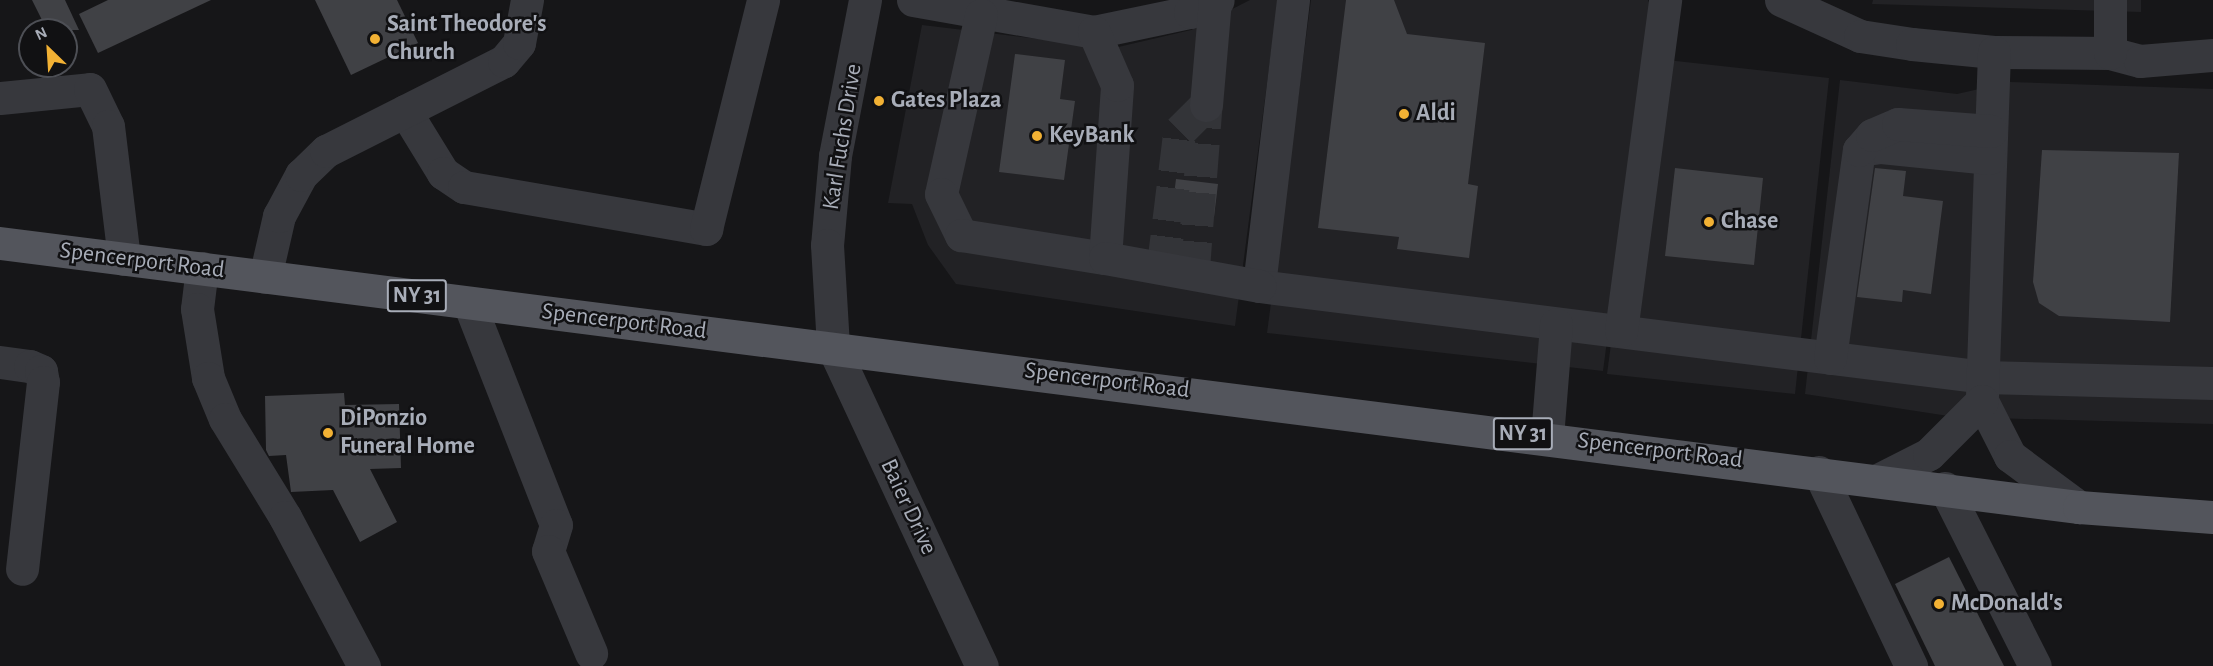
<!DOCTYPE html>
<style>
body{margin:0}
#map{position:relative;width:2213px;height:666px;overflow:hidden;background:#161618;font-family:"Alegreya Sans",sans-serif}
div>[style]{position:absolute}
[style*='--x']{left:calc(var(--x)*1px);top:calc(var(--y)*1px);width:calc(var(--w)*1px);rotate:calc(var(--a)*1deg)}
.built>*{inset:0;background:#222225}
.building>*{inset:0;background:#404145}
.minor-tunnel>*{height:33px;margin-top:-16.5px;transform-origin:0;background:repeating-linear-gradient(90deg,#333438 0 33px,transparent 0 49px)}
.minor>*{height:33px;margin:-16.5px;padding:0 16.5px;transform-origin:16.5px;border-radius:16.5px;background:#37383d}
.major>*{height:33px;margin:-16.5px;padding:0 16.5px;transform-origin:16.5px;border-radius:16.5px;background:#53555c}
.dots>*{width:16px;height:16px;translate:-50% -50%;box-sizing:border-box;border:3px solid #111113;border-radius:50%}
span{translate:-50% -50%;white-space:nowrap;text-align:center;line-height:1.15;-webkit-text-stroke:5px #111113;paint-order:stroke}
.shield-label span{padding:2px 4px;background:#111113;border:2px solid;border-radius:4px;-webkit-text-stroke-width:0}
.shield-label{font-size:22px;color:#a8adb8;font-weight:700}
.poi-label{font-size:24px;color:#a8adb8;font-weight:700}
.left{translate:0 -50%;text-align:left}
.street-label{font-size:24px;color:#a8adb8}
.north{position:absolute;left:18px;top:18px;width:60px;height:60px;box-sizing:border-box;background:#111113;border:2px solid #4d4f55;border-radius:50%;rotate:335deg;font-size:16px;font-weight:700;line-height:24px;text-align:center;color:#a8adb8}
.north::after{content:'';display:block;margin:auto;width:21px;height:27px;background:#f2b134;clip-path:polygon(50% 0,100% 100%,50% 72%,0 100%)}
</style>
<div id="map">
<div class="built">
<i style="clip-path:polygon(1250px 0,1278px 0,1235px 326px,956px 284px,928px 245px,912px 204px,888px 203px,922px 25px,1114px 48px,1191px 30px)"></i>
<i style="clip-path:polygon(1311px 0,1648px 0,1651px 8px,1603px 371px,1267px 333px)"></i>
<i style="clip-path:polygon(1873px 0,2141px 0,2141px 12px,1872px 4px)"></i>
<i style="clip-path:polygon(1649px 58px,1829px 78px,1795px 394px,1607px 374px)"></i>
<i style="clip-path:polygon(1840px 80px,1957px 94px,2010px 82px,2213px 89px,2213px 424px,1955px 417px,1805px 394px)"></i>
</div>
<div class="building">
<i style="clip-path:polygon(32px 0,65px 0,79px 30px,47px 30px)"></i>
<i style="clip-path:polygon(108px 0,211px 0,98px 53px,79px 14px)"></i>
<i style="clip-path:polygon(315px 0,397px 0,418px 43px,351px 75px)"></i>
<i style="clip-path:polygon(1346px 0,1394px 0,1407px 34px,1485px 43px,1468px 184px,1478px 186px,1469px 258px,1397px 249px,1399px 237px,1318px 228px)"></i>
<i style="clip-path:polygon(1015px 54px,1065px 60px,1060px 99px,1075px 101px,1064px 180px,999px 172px)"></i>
<i style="clip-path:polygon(2042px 150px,2179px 153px,2170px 322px,2059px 316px,2039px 303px,2033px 282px)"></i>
<i style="clip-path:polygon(1675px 168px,1763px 178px,1754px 265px,1665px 256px)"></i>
<i style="clip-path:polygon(1875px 168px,1906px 171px,1903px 196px,1943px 201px,1931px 294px,1903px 290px,1902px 302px,1857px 297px)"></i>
<i style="clip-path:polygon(1176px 179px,1218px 184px,1214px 217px,1172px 211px)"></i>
<i style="clip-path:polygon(344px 393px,345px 405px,399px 404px,401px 468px,370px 469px,397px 522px,360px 542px,333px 490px,291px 492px,286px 455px,269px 456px,266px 450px,265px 396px)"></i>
<i style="clip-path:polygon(1949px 557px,2004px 666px,1935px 666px,1895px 584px)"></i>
</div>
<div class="minor-tunnel">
<i style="--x:1163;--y:269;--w:139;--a:-83"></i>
<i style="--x:1180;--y:131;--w:37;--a:-45"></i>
<i style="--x:1193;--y:274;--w:169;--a:-85.6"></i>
</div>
<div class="minor">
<i style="--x:865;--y:0;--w:159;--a:100.9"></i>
<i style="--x:835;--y:156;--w:89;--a:95.1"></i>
<i style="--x:827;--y:245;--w:102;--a:86.6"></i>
<i style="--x:833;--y:347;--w:352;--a:65"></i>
<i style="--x:913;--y:0;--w:184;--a:10"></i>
<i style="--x:1094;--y:32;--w:98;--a:-11.8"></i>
<i style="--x:1190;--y:12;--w:30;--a:-23"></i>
<i style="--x:1293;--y:0;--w:288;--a:96.8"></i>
<i style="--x:1259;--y:286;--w:730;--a:7.16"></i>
<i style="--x:1983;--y:377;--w:230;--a:1.5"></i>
<i style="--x:1781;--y:0;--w:87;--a:24.5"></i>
<i style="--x:1860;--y:36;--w:53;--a:8.7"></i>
<i style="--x:1912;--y:44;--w:82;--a:5.6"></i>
<i style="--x:1994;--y:52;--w:116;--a:0.5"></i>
<i style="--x:2110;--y:53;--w:31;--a:15"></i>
<i style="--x:2140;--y:61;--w:73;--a:-4.7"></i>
<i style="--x:2110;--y:0;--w:53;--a:90"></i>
<i style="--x:981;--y:15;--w:183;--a:102.6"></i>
<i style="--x:941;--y:194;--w:46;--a:64"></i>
<i style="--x:961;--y:235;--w:146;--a:9.1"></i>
<i style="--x:1105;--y:258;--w:173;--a:-86"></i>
<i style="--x:1117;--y:85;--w:58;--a:-113.5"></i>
<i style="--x:1994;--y:52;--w:349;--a:92"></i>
<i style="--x:1982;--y:401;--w:62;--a:63"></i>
<i style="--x:2010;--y:456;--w:86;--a:36.5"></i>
<i style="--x:0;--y:98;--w:90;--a:-5.7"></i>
<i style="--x:90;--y:89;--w:41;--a:64.1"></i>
<i style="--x:108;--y:126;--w:134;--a:83.1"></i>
<i style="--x:1206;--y:105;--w:104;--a:-85.1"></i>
<i style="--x:405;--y:111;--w:73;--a:58.5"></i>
<i style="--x:443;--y:173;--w:25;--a:34"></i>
<i style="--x:464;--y:187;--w:246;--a:9.8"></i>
<i style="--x:706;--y:229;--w:236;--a:-76"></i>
<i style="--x:1859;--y:150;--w:22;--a:-8"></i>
<i style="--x:1881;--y:147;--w:109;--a:5.8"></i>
<i style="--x:1105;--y:258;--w:157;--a:10.3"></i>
<i style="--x:202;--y:268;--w:41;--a:97"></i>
<i style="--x:197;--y:309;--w:70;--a:80.9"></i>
<i style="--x:208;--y:378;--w:44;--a:67.5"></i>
<i style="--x:225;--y:419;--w:115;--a:58.5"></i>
<i style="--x:285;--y:517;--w:169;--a:62.1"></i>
<i style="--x:265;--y:277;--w:63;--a:-77.1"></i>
<i style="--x:279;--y:216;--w:47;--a:-61.8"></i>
<i style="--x:301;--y:175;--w:35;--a:-44"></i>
<i style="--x:326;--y:151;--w:199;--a:-26.8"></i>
<i style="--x:504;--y:61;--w:23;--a:-50"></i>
<i style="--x:519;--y:43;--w:44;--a:-79.5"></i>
<i style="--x:469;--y:303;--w:238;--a:68.6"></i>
<i style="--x:556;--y:525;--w:27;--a:107"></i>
<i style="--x:548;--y:551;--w:111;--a:67.1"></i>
<i style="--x:1621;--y:331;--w:334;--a:-82.4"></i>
<i style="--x:1830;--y:358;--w:210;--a:-82.1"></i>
<i style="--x:1859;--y:150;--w:20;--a:-49"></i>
<i style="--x:1872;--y:135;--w:28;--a:-23"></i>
<i style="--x:1898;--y:124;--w:93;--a:4.3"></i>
<i style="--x:0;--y:362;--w:30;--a:8"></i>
<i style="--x:30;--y:366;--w:12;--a:24"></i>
<i style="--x:41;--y:371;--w:11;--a:80"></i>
<i style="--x:43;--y:382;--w:188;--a:96.4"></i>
<i style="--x:1547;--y:437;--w:113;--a:-85.4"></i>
<i style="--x:1819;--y:472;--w:215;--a:64.6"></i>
<i style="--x:1878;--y:480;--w:57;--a:-27"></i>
<i style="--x:1929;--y:454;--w:75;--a:-45"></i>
<i style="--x:1945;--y:488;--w:199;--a:63.2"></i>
</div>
<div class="major">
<i style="--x:0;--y:243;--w:2096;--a:7.24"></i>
<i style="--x:2079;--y:507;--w:134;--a:4.3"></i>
</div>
<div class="dots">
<i style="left:375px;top:39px;background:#f2b134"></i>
<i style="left:879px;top:101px;background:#f2b134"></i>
<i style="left:1404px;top:114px;background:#f2b134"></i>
<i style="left:1037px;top:136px;background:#f2b134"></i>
<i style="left:1709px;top:222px;background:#f2b134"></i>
<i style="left:328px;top:433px;background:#f2b134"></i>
<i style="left:1939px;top:604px;background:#f2b134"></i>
</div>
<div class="shield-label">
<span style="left:417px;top:296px">NY 31</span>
<span style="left:1523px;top:434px">NY 31</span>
</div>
<div class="poi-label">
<span class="left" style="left:387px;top:39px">Saint Theodore's<br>Church</span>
<span class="left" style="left:891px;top:101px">Gates Plaza</span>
<span class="left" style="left:1416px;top:114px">Aldi</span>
<span class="left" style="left:1049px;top:136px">KeyBank</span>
<span class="left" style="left:1721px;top:222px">Chase</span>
<span class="left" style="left:340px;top:433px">DiPonzio<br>Funeral Home</span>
<span class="left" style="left:1951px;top:604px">McDonald's</span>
</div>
<div class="street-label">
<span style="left:843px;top:137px;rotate:-81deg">Karl Fuchs Drive</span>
<span style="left:142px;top:261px;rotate:7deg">Spencerport Road</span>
<span style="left:624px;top:322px;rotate:7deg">Spencerport Road</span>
<span style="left:1107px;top:381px;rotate:7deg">Spencerport Road</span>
<span style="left:1660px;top:451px;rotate:7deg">Spencerport Road</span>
<span style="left:908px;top:507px;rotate:65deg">Baier Drive</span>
</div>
<div class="north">N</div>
</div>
